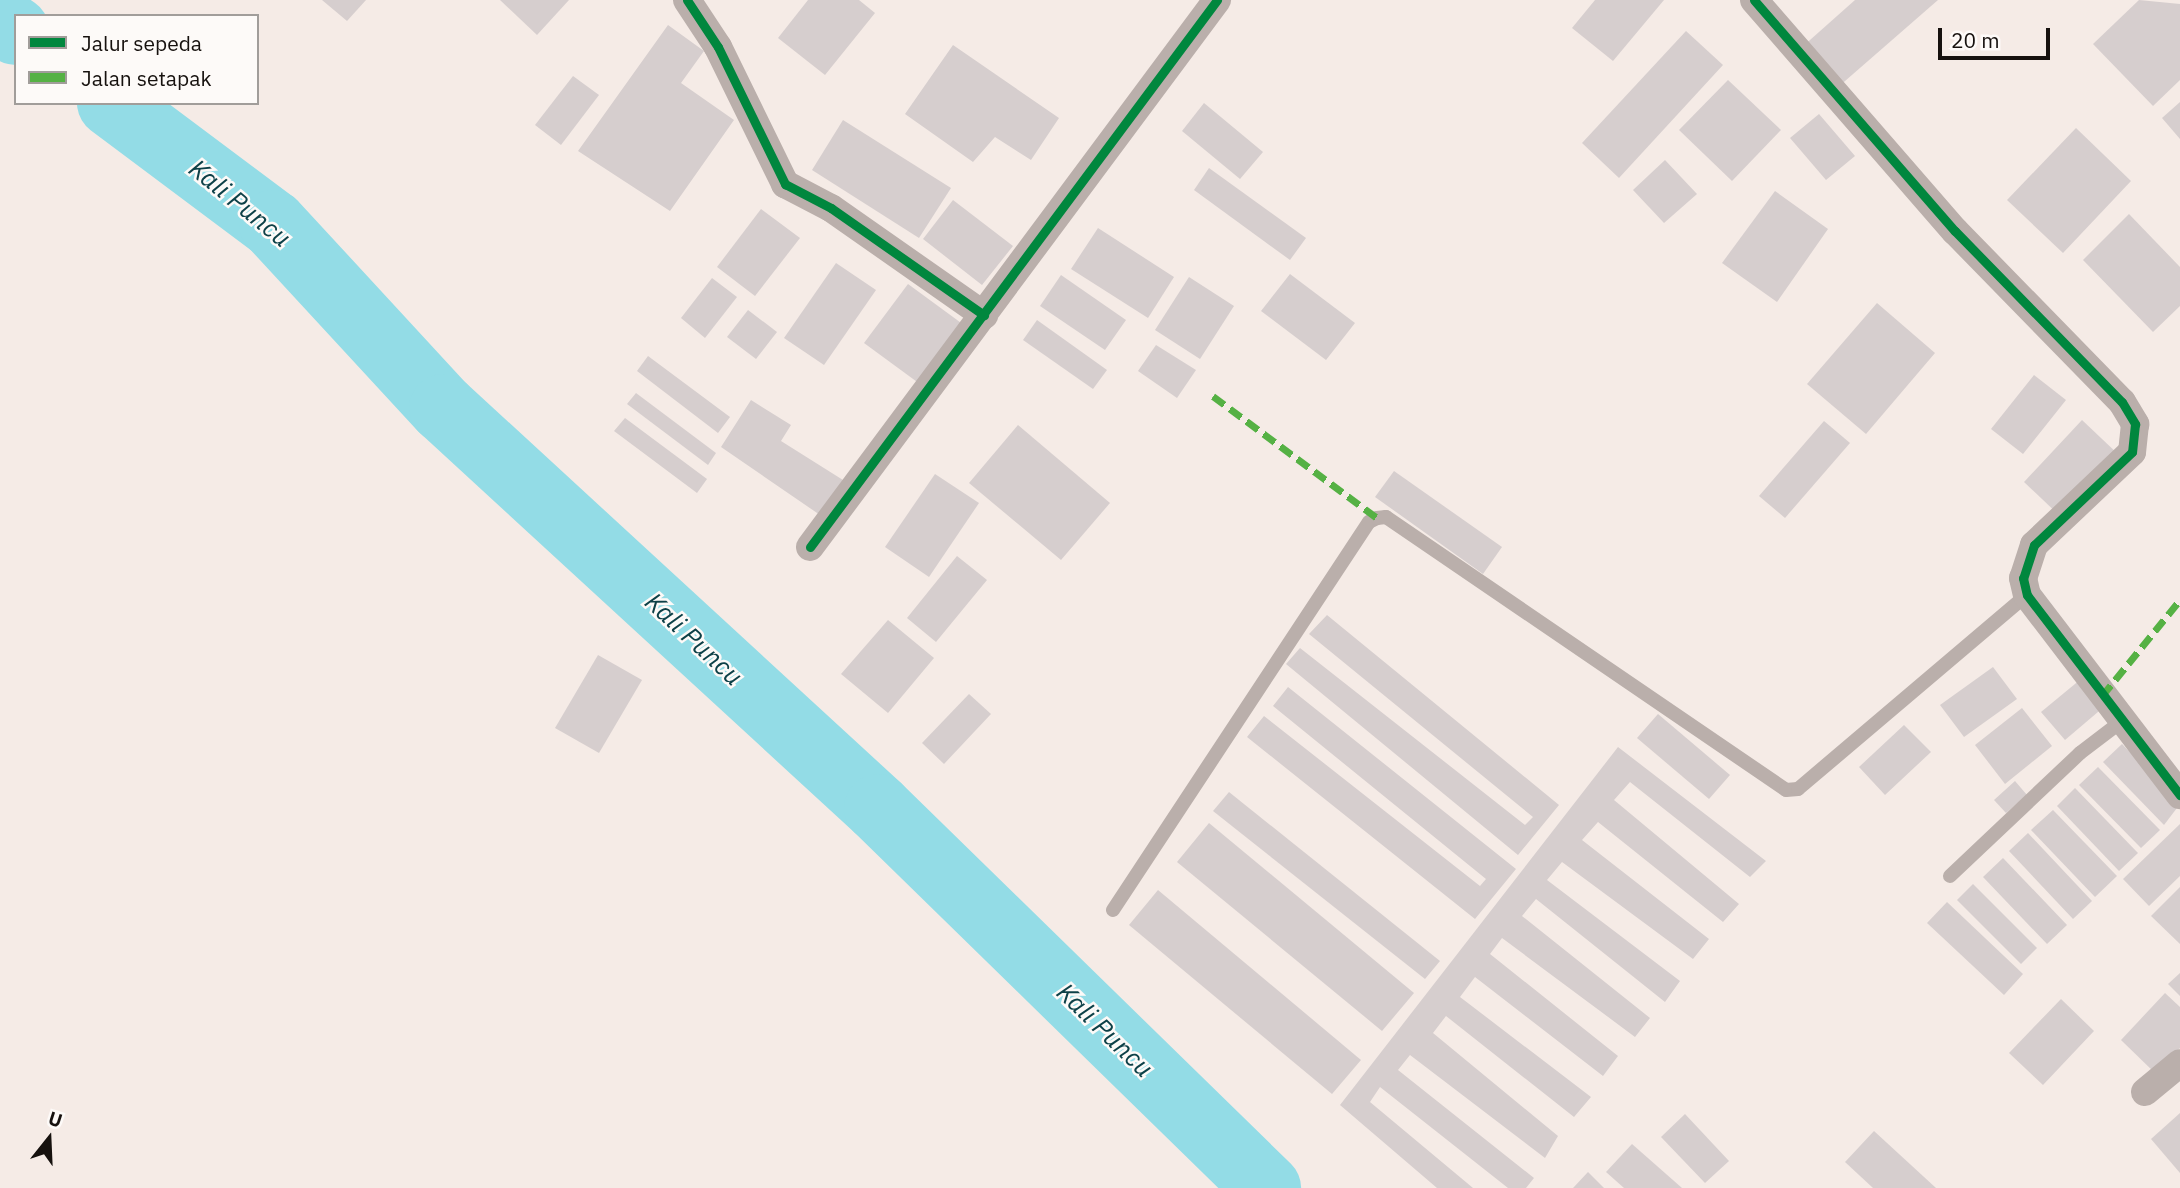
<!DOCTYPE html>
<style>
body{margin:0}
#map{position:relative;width:2180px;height:1188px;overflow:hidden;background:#f5ebe6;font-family:"IBM Plex Sans",sans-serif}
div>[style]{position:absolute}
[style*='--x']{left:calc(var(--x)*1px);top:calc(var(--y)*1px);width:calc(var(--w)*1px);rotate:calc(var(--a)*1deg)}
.river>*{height:68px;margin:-34px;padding:0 34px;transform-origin:34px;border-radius:34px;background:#93dce6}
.building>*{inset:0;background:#d6cece}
.lane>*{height:14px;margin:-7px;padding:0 7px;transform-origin:7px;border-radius:7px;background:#baafab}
.street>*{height:28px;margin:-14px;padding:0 14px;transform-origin:14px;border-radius:14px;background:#baafab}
.quiet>*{height:7px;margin-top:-3.5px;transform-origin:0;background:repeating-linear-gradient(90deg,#55b144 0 14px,transparent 0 21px)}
.cycleway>*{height:9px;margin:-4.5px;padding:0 4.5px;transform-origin:4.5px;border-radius:4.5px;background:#00873e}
span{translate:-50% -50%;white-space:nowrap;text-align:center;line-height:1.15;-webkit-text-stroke:5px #fdfaf8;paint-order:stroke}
.water-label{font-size:26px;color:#0d4148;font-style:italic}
.legend{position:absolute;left:14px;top:14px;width:245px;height:91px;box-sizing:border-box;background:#fdfaf8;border:2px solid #a19d9a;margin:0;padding:9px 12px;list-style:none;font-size:21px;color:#16110e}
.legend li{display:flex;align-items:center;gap:14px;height:35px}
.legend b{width:35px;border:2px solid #a19d9a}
.north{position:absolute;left:14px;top:1104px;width:70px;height:70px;-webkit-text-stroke:5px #fdfaf8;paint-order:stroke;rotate:18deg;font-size:19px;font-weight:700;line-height:28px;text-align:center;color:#16110e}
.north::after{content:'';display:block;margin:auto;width:24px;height:32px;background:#16110e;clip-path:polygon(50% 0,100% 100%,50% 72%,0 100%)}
.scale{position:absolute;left:1938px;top:28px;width:112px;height:32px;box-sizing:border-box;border:4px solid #16110e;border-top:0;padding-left:9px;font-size:21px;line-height:24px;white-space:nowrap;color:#16110e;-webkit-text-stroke:5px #fdfaf8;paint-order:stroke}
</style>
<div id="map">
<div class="river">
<i style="--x:0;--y:20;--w:19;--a:35"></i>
<i style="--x:111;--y:103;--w:202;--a:36.8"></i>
<i style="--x:273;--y:224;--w:251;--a:47.3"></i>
<i style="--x:443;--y:408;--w:591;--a:42.6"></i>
<i style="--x:878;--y:808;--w:544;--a:44.33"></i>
</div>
<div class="building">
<i style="clip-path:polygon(322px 0,366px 0,347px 21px)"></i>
<i style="clip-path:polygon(500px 0,569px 0,537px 35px)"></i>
<i style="clip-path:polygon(808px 0,859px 0,875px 13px,825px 75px,778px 38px)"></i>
<i style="clip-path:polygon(1595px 0,1664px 0,1613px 61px,1572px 28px)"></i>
<i style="clip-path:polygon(1855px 0,1938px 0,1837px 88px,1801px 48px)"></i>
<i style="clip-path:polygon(2139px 0,2180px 4px,2180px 80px,2153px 106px,2093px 44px)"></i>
<i style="clip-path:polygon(668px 25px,704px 51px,681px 83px,734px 120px,670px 211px,578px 151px)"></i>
<i style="clip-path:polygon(1686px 31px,1723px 65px,1619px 178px,1582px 143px)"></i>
<i style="clip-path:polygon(953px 45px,1059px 118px,1031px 160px,995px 137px,973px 162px,905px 114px)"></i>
<i style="clip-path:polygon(573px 76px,599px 95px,561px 145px,535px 125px)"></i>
<i style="clip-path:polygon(1728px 80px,1781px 130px,1732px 181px,1679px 130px)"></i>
<i style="clip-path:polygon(2180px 102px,2180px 139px,2162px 118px)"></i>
<i style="clip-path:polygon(1204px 103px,1263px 152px,1240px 179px,1182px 131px)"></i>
<i style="clip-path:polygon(1819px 114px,1855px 156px,1826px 180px,1790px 138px)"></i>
<i style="clip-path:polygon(843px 120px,951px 188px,919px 238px,812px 170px)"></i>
<i style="clip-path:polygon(2076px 128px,2131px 181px,2063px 253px,2007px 200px)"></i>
<i style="clip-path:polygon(1665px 160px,1697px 194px,1664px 223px,1633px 190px)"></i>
<i style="clip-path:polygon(1209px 168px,1306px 238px,1290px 260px,1194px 190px)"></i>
<i style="clip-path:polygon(1775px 191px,1828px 229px,1777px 302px,1722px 263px)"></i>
<i style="clip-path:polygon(953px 200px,1013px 246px,982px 285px,923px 239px)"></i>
<i style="clip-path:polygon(761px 209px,800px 238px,755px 296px,717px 267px)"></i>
<i style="clip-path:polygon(2129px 214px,2180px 267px,2180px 306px,2153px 332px,2083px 260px)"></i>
<i style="clip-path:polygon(1098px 228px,1174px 277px,1148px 318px,1071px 269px)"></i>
<i style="clip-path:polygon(836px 263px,876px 290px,824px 365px,784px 338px)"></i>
<i style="clip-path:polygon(1290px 274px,1355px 323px,1326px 360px,1261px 311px)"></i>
<i style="clip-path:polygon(1061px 275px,1126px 320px,1105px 350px,1040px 306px)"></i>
<i style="clip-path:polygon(1189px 277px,1234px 306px,1200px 359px,1155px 330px)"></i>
<i style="clip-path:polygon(712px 278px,737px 297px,705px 338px,681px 318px)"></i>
<i style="clip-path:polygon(908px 284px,968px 328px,924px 387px,864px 343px)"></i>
<i style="clip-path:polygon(1877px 303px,1935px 353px,1866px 434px,1807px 384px)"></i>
<i style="clip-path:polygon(748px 310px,777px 332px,756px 359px,727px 337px)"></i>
<i style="clip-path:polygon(1037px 320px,1107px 370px,1093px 389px,1023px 340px)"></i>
<i style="clip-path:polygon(1156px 345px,1196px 370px,1177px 398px,1138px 371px)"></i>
<i style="clip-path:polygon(648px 356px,730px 417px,718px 433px,637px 371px)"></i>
<i style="clip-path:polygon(2034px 375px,2066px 400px,2023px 454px,1991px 429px)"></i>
<i style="clip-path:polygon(636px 393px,716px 453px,708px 465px,627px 404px)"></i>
<i style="clip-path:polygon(751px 400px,791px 425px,781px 441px,843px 480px,820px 515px,721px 447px)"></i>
<i style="clip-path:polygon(625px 418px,707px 479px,697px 493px,614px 431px)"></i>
<i style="clip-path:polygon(2082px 420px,2120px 456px,2061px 517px,2024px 482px)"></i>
<i style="clip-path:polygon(1824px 421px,1850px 443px,1785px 518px,1759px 496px)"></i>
<i style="clip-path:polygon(1018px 425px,1110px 503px,1061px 560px,969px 483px)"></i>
<i style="clip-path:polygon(1394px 471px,1502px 547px,1483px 574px,1375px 497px)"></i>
<i style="clip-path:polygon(935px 474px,979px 503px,929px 577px,885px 547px)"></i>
<i style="clip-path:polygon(957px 556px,987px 580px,936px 642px,907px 618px)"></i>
<i style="clip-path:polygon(1327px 615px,1559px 805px,1518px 855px,1286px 664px,1300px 648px,1525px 825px,1533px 817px,1309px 634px)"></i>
<i style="clip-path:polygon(888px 620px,934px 658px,888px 713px,841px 674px)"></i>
<i style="clip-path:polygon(598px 655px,642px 680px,599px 753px,555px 728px)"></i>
<i style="clip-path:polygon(1993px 667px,2017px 699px,1964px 737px,1940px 705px)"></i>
<i style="clip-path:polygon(2081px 679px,2105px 706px,2065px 740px,2041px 712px)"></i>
<i style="clip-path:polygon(1288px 687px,1516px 869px,1475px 919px,1247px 737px,1264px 716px,1480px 886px,1486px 879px,1273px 706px)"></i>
<i style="clip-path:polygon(969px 694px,991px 714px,944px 764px,922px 743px)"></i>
<i style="clip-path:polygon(2022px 708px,2052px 746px,2005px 784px,1975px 745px)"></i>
<i style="clip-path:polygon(1658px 714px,1730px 775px,1709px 799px,1637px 738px)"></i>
<i style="clip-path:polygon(1904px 725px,1931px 752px,1885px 795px,1859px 767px)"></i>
<i style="clip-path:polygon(2122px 744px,2180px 804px,2164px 825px,2103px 762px)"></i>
<i style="clip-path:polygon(1618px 747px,1766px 861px,1750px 877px,1630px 782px,1614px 800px,1739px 904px,1723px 922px,1598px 822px,1582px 840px,1709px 939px,1693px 959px,1562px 862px,1547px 880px,1680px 981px,1665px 1002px,1536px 899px,1522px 916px,1650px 1018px,1635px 1037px,1502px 938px,1490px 954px,1618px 1056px,1603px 1076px,1475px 977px,1460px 997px,1591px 1097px,1574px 1117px,1446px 1016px,1433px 1033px,1558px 1136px,1545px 1158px,1410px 1055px,1398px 1070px,1534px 1178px,1526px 1188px,1508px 1188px,1380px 1087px,1370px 1102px,1473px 1188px,1437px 1188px,1340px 1105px)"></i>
<i style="clip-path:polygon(2098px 767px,2160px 830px,2141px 848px,2079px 785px)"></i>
<i style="clip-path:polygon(2015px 781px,2027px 795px,2006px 813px,1994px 800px)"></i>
<i style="clip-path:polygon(2075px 788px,2138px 853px,2119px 871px,2057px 806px)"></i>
<i style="clip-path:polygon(1229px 792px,1440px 961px,1425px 979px,1213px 811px)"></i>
<i style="clip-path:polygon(2053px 810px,2117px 876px,2095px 897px,2031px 830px)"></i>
<i style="clip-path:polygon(1209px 823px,1414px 993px,1382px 1031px,1177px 862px)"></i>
<i style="clip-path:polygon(2180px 824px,2180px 876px,2149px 906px,2123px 879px)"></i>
<i style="clip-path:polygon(2028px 833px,2092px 901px,2073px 919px,2009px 851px)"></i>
<i style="clip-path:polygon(2003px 858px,2067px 925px,2047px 944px,1983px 877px)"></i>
<i style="clip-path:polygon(1973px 884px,2037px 948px,2021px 964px,1957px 900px)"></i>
<i style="clip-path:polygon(2180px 887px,2180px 944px,2151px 916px)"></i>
<i style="clip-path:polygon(1158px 890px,1361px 1060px,1332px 1094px,1129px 925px)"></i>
<i style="clip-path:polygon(1947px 902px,2023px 974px,2004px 995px,1927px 923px)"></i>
<i style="clip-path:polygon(2180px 973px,2180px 996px,2168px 984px)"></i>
<i style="clip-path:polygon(2165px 993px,2180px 1007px,2180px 1048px,2156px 1074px,2121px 1040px)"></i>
<i style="clip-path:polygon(2061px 999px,2094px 1031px,2043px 1085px,2009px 1053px)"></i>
<i style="clip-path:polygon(2180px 1113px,2180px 1173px,2151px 1139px)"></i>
<i style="clip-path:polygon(1685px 1114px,1729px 1161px,1705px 1183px,1661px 1137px)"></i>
<i style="clip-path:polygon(1874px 1131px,1936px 1188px,1873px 1188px,1845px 1162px)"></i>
<i style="clip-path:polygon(1632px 1144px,1682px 1188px,1624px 1188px,1606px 1172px)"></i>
<i style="clip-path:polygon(1588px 1172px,1604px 1188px,1573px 1188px)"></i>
</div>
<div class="lane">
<i style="--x:1950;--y:876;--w:179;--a:-43.4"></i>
<i style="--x:2080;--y:753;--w:53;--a:-37.3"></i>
<i style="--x:1113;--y:910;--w:465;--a:-56.6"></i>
<i style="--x:1369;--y:522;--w:9;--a:-27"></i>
<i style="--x:1377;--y:518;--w:9;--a:-6"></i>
<i style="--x:1386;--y:517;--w:484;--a:34.3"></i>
<i style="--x:1786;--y:790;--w:12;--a:-5"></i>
<i style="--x:1798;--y:789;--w:300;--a:-40.3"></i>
</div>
<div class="street">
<i style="--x:687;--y:0;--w:56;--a:56.6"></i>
<i style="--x:718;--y:47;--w:153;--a:63.9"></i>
<i style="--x:785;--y:184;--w:52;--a:27.6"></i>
<i style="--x:831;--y:208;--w:187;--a:35"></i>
<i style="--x:1754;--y:0;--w:306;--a:49"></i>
<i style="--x:1955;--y:231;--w:239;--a:45.7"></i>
<i style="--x:2122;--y:402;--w:26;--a:59"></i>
<i style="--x:2135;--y:424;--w:28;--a:96"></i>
<i style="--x:2132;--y:452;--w:135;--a:136.5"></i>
<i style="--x:2034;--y:545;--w:35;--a:108"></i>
<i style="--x:2023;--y:578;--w:17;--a:77"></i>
<i style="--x:2027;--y:595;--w:252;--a:52.6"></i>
<i style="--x:810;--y:547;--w:682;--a:-53.35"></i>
<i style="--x:2145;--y:1092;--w:45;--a:-39.6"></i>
</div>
<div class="quiet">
<i style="--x:1213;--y:396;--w:204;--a:36.6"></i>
<i style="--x:2102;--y:696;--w:124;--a:-50.9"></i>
</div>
<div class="cycleway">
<i style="--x:687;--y:0;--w:56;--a:56.6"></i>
<i style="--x:718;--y:47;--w:153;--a:63.9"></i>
<i style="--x:785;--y:184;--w:52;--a:27.6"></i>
<i style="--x:831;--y:208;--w:187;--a:35"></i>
<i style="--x:1754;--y:0;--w:306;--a:49"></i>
<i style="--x:1955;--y:231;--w:239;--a:45.7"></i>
<i style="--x:2122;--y:402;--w:26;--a:59"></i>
<i style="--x:2135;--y:424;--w:28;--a:96"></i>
<i style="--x:2132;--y:452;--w:135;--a:136.5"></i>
<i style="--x:2034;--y:545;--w:35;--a:108"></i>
<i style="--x:2023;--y:578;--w:17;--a:77"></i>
<i style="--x:2027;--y:595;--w:252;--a:52.6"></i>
<i style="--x:810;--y:547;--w:682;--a:-53.35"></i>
</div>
<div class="water-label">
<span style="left:240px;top:203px;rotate:39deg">Kali Puncu</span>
<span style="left:694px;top:639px;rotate:43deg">Kali Puncu</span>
<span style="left:1105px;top:1030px;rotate:44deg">Kali Puncu</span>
</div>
<ul class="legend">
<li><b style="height:9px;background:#00873e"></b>Jalur sepeda</li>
<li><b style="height:9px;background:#55b144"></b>Jalan setapak</li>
</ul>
<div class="north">U</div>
<div class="scale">20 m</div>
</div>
